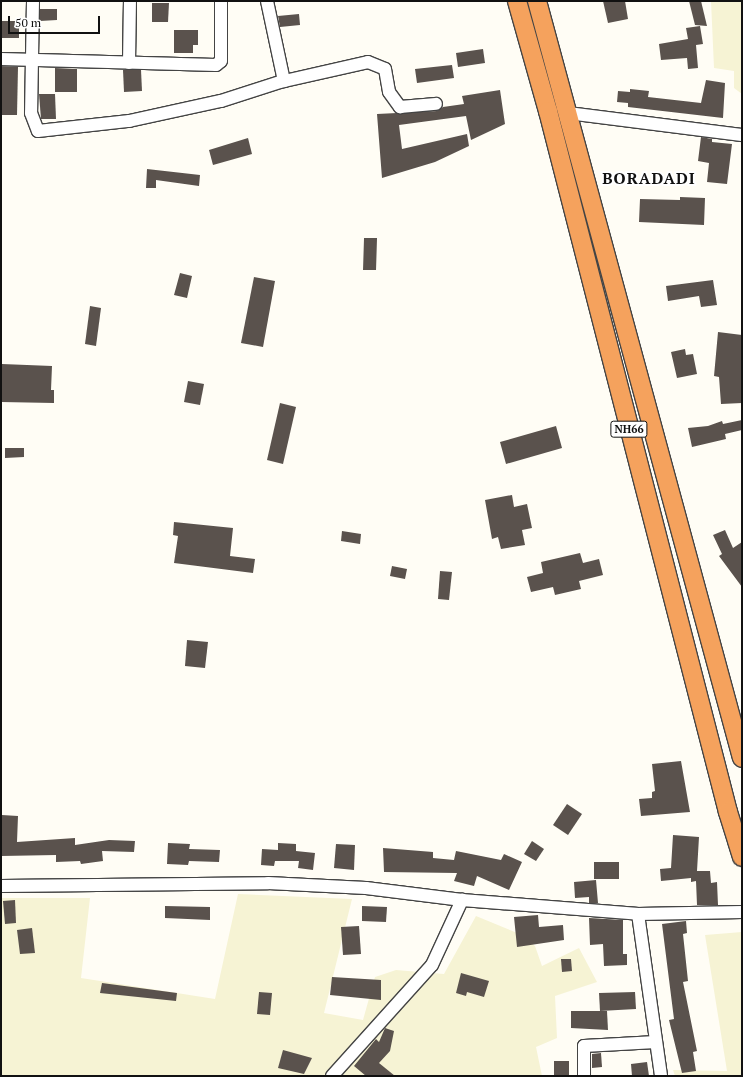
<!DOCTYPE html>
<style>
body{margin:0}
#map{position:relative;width:743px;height:1077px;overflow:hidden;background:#fffdf5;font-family:"PT Serif",serif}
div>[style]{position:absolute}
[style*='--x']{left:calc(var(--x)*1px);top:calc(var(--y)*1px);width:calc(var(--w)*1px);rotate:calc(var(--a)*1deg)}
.farmland>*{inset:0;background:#f6f3d4}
.building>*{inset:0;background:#5a524d}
.roads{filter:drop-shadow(1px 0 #444) drop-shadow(-1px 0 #444) drop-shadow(0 1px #444) drop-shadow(0 -1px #444)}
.minor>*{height:12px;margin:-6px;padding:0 6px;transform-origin:6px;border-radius:6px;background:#fff}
.highway>*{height:18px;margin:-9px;padding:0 9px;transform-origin:9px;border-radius:9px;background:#f5a25d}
span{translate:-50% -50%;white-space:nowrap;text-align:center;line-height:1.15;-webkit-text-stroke:4px #fff;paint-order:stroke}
.shield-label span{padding:1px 3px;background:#fff;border:1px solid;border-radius:3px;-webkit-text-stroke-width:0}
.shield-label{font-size:11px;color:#111;font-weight:700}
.district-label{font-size:16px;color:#111;font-weight:700;letter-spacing:1px}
.frame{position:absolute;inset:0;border:2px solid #111;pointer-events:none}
.scale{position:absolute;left:8px;top:16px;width:92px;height:18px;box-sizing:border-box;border:2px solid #111;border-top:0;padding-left:5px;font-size:12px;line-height:14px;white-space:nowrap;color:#111;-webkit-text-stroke:3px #fff;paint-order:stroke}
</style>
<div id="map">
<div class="farmland">
<i style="clip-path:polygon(711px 1px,742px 1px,742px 94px,734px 88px,734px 71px,714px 68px)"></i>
<i style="clip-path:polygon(238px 894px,352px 899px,324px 1013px,363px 1020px,375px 977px,396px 970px,444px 974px,476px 916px,522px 935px,535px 946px,542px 966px,579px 948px,597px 982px,555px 996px,557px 1038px,536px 1047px,542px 1076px,1px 1076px,1px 898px,90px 898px,81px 978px,215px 999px)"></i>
<i style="clip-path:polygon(742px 932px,742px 1076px,675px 1076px,673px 1070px,727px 1071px,705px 935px)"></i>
</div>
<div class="building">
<i style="clip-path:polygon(603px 1px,625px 1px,628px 19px,608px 23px)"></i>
<i style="clip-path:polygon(689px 1px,701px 1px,707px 26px,695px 25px)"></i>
<i style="clip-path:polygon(152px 3px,169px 3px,168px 22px,152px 22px)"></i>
<i style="clip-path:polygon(40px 9px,57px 9px,57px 20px,40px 21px)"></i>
<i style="clip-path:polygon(299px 14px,300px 25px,280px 27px,278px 16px)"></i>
<i style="clip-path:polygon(1px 21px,19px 21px,19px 38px,1px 38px)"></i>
<i style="clip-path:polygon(700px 26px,703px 44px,696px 45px,698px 68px,688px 69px,687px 58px,661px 60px,659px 44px,688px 39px,686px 28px)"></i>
<i style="clip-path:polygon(174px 30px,198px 30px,198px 45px,193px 45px,193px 53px,174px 53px)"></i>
<i style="clip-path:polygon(483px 49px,485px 63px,458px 67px,456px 53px)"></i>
<i style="clip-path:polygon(452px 65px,454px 78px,417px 83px,415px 69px)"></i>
<i style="clip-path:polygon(1px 66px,18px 67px,17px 115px,1px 115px)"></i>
<i style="clip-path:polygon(55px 68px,77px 69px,77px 92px,55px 92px)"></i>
<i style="clip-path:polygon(123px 70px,141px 70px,142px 91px,124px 92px)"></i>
<i style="clip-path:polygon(706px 80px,725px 83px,723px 118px,628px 107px,628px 103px,617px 102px,618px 91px,630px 92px,630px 89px,649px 91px,648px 97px,701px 103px)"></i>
<i style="clip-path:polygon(500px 90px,505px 124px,471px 140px,466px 116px,399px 125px,402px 149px,467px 134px,469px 146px,435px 162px,382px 178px,377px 114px,437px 111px,443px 107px,464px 104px,462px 96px)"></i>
<i style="clip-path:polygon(39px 94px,55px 94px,56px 119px,41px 119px)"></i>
<i style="clip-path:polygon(701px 137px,712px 139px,712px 142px,732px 144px,727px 184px,707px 182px,709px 163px,698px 161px)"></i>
<i style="clip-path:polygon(248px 138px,252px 154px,213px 165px,209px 150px)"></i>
<i style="clip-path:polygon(147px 169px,200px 175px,199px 186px,156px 180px,156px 188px,146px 188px)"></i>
<i style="clip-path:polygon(680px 197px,705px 198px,704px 225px,639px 222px,640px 199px,680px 200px)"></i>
<i style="clip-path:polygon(364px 238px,377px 238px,376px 270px,363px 270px)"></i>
<i style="clip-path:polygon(180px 273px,192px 276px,187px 298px,174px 295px)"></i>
<i style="clip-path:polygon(254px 277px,275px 281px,263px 347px,241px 343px)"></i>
<i style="clip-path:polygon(713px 280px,717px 305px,701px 307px,699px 296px,668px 301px,666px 286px)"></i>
<i style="clip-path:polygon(90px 306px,101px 308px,96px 346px,85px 344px)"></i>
<i style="clip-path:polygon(718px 332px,742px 335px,742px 403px,721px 404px,719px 377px,714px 376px)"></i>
<i style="clip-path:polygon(685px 349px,686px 355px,693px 354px,697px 374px,677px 378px,671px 352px)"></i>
<i style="clip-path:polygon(2px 364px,52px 366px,51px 390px,54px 390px,54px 403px,1px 402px)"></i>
<i style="clip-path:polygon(188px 381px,204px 384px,200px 405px,184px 402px)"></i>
<i style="clip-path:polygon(280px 403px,296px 407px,283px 464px,267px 460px)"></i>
<i style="clip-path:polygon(742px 420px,742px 430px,725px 434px,726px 439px,692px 447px,688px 428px,708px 426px,722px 421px,723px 424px)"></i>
<i style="clip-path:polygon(556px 426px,562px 448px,506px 464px,500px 442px)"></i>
<i style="clip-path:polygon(5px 448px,24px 448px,24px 457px,5px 458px)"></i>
<i style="clip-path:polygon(512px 495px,514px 507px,527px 504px,532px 528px,522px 530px,525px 545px,501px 549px,498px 537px,492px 539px,485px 500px)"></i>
<i style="clip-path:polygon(174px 522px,233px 528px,230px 556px,255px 559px,253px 573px,174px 563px,178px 536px,173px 535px)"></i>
<i style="clip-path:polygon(725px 530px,733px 548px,742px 542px,742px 587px,719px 556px,722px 554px,713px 535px)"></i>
<i style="clip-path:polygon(342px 531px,361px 534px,360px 544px,341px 541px)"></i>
<i style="clip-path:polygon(580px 553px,583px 563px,599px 559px,603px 575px,579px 581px,581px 589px,555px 595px,553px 587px,531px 592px,527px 577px,543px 573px,541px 562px)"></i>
<i style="clip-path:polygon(392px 566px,407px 569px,405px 579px,390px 576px)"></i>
<i style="clip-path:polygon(440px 571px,452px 572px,449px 600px,438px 599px)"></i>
<i style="clip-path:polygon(187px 640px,208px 642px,205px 668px,185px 666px)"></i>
<i style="clip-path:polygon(681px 761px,690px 812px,641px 816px,639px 799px,652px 798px,652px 792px,655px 791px,652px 764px)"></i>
<i style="clip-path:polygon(567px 804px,582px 814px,568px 835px,553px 825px)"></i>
<i style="clip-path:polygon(2px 815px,18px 816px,17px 842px,75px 838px,75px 845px,109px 840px,135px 841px,134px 852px,102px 851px,103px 861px,81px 864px,80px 861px,56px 862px,56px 855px,1px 856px)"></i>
<i style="clip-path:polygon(673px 835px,699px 837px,697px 871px,710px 871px,711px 883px,717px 882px,718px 905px,697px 905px,696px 881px,691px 882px,691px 878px,661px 881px,660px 869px,671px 868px)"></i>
<i style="clip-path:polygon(532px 841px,544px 849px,536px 861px,524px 854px)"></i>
<i style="clip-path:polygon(168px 843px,190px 844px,189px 849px,220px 850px,219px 862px,189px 861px,188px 865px,167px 864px)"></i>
<i style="clip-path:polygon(278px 843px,296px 844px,296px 851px,315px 853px,313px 870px,298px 868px,299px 861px,275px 861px,274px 866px,261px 865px,262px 849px,278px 850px)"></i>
<i style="clip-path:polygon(336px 844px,355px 845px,354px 870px,334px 868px)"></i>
<i style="clip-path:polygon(383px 848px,433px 852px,433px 858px,454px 860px,456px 851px,501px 860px,504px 854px,522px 862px,509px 890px,477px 876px,474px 886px,454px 881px,457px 873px,384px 872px)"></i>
<i style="clip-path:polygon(594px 862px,619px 862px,619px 879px,594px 879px)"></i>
<i style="clip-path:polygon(596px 880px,598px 903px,589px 903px,589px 897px,575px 898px,574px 882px)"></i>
<i style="clip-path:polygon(15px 900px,16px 923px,5px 924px,3px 901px)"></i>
<i style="clip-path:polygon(165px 906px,210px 907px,210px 920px,165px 918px)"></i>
<i style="clip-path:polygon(362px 906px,387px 907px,386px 922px,362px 921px)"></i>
<i style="clip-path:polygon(538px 915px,539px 927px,563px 925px,564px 940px,517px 947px,514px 917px)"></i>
<i style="clip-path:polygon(589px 918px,623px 920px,623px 954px,627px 954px,627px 965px,604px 966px,603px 944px,590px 945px)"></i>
<i style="clip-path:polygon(686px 921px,687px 933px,683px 934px,688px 981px,683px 982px,697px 1051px,693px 1052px,696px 1071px,682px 1073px,669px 1020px,674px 1019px,662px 924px)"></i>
<i style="clip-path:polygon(359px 926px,361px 954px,343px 955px,341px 927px)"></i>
<i style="clip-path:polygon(32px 928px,35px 953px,20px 954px,17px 930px)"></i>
<i style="clip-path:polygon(561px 959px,571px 959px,572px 971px,562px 972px)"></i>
<i style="clip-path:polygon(461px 973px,489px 981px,484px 997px,467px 992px,466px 996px,456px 993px)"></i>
<i style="clip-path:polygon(332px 977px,381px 980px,381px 1000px,330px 995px)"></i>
<i style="clip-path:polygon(102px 983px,177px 993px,176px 1001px,100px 993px)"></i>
<i style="clip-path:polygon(259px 992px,272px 993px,270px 1015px,257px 1014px)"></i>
<i style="clip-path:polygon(635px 992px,636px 1009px,600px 1011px,599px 993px)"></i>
<i style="clip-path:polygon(571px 1011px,607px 1011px,608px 1030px,571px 1028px)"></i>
<i style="clip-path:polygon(385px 1028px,394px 1031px,390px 1051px,379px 1063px,395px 1076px,366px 1076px,354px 1066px,376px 1039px,379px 1042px)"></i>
<i style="clip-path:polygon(283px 1050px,312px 1058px,304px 1074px,278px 1068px)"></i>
<i style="clip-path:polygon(601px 1053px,602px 1067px,592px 1068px,592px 1054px)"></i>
<i style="clip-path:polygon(554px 1061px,569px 1061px,569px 1076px,554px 1076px)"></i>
<i style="clip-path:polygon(647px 1062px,649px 1076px,632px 1076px,631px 1064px)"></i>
</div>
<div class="roads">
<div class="minor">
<i style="--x:33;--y:1;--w:112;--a:91"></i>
<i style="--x:31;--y:113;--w:19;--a:69"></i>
<i style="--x:38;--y:131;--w:92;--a:-6.3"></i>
<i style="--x:129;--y:121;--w:94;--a:-12.3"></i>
<i style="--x:221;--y:101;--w:62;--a:-17.9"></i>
<i style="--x:280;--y:82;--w:90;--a:-12.8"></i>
<i style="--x:368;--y:62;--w:18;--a:22"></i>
<i style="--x:385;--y:69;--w:23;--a:80"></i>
<i style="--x:389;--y:92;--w:19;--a:54"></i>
<i style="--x:400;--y:107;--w:36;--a:-5"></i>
<i style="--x:267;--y:1;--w:82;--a:78"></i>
<i style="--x:1;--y:59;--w:215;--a:1.6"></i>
<i style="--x:216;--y:65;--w:6;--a:-39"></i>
<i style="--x:221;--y:61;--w:60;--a:-90"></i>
<i style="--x:129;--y:63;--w:62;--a:-89.1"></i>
<i style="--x:568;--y:113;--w:175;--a:7.2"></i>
<i style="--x:1;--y:886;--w:267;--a:-0.6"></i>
<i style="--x:268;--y:883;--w:98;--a:2.9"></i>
<i style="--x:366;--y:888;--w:97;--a:7.1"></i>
<i style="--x:462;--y:900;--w:177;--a:4.5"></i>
<i style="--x:638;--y:914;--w:104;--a:-1.1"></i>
<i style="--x:638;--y:914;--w:164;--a:81.9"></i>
<i style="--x:332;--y:1076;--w:149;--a:-48"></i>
<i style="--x:432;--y:965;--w:72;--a:-65.2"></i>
<i style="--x:584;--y:1076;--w:30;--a:-90"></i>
<i style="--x:584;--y:1046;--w:72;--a:-3.2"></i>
</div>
<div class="highway">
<i style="--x:517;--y:1;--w:114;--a:74.3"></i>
<i style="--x:548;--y:111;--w:724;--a:75.6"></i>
<i style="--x:728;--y:812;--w:47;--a:72.7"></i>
<i style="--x:537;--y:1;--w:784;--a:74.85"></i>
</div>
</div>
<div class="shield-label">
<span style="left:629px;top:429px">NH66</span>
</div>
<div class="district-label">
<span style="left:649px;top:178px">BORADADI</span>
</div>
<div class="frame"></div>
<div class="scale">50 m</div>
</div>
